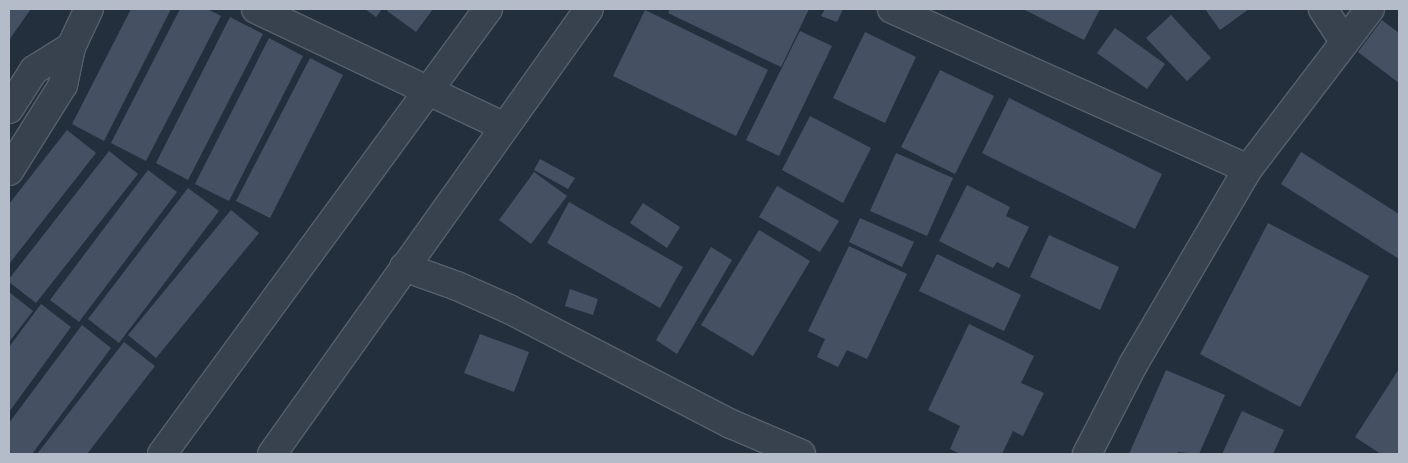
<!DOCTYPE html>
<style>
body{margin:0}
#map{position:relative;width:1408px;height:463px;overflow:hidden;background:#242f3e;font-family:"Open Sans",sans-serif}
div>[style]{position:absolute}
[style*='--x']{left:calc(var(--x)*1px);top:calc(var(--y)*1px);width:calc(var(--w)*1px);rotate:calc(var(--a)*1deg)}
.building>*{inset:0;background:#455162}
.roads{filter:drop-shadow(1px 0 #565f6c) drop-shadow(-1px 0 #565f6c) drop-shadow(0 1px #565f6c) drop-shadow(0 -1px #565f6c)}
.minor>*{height:28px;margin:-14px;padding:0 14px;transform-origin:14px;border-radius:14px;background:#38414e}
span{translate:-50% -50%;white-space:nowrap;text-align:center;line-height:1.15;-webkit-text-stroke:4.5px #1d2633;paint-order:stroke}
.frame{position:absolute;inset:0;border:10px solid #b4bcc9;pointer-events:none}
</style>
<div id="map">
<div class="building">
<i style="clip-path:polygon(9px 9px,31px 9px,9px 40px)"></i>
<i style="clip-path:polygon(131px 9px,171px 9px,104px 141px,72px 124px)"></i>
<i style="clip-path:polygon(180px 9px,207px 9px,221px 16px,146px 161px,111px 143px)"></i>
<i style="clip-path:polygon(365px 9px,382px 9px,376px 17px)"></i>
<i style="clip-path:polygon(388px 9px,433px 9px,416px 32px,387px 11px)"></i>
<i style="clip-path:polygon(670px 9px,809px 9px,781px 67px,668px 13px)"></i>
<i style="clip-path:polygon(825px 9px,843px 9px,837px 22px,821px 16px)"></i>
<i style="clip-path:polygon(1023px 9px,1100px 9px,1084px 40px)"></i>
<i style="clip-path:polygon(1205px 9px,1249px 9px,1220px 30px)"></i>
<i style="clip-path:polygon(645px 10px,768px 70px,736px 136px,613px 76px)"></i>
<i style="clip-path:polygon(1171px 15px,1211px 58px,1187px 81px,1146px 38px)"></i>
<i style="clip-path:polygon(230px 17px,263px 34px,188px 180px,156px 163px)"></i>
<i style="clip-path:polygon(1382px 20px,1399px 33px,1399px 83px,1358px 52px)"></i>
<i style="clip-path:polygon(1115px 28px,1165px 64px,1147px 89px,1097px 53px)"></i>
<i style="clip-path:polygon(800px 31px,832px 46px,779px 156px,746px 140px)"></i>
<i style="clip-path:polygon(865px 32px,916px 57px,885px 123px,833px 98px)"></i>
<i style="clip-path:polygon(269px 38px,303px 56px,229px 201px,195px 184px)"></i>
<i style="clip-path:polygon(310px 58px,343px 75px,270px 218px,236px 201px)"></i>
<i style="clip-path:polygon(940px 70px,994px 96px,955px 174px,901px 147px)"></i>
<i style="clip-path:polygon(1009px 98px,1162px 174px,1135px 229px,982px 153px)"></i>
<i style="clip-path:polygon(810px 116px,871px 148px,843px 203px,782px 170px)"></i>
<i style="clip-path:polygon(67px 130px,96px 153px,9px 264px,9px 204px)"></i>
<i style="clip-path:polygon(109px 151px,138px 174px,36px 303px,9px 282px,9px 279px)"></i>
<i style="clip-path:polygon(1301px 152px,1399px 214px,1399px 259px,1281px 184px)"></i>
<i style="clip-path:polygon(896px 153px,953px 178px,927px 236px,870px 211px)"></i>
<i style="clip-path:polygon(540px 159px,575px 178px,568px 189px,534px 170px)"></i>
<i style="clip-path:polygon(148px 170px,177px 192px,79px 322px,50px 300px)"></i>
<i style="clip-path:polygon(534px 172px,567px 196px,531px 244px,499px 220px)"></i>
<i style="clip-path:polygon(967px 185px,1010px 207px,1006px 216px,1029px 227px,1009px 268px,997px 262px,993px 268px,939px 241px)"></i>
<i style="clip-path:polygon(777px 186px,839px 221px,820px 252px,759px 217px)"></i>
<i style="clip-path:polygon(188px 188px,219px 211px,119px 343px,88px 319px)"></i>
<i style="clip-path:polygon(569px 202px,683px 267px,660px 308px,547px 243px)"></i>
<i style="clip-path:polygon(643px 203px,680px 227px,667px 248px,630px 223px)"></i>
<i style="clip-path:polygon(231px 210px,259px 233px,156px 358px,128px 335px)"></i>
<i style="clip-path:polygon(860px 218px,914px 242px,902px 267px,849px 242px)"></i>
<i style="clip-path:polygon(1268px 223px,1369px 276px,1300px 407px,1200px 354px)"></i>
<i style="clip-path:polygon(759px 230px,810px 261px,753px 356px,701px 325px)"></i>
<i style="clip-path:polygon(1049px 235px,1119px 267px,1100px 310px,1030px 277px)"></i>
<i style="clip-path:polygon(849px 246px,907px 274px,867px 359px,847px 350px,838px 367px,817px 357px,825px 339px,808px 331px)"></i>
<i style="clip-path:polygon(711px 247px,732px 260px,677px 354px,656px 340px)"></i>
<i style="clip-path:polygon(937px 254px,1021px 295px,1004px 331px,919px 291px)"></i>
<i style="clip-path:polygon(570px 289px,598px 299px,593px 315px,565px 306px)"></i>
<i style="clip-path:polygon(9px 292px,33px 311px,9px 342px)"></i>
<i style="clip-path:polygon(41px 304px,71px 327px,9px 412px,9px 347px)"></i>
<i style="clip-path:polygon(969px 324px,1034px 356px,1021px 383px,1044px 393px,1023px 436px,1013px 431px,1002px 454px,960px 454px,950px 449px,960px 426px,928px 410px)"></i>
<i style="clip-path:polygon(82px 325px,111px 348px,32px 454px,9px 454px,9px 423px)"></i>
<i style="clip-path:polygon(480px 334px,529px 352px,514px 392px,464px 373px)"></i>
<i style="clip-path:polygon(124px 342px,155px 366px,87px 454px,37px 454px)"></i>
<i style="clip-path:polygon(1399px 369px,1399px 454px,1381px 454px,1355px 437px)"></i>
<i style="clip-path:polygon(1166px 370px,1225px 395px,1199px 454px,1178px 452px,1177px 454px,1129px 454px)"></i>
<i style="clip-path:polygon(1242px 411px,1284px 430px,1273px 454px,1222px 454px)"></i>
</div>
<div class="roads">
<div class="minor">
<i style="--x:256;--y:9;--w:275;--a:25.4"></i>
<i style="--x:892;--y:9;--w:390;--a:24.2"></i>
<i style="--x:1323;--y:9;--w:38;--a:57"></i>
<i style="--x:9;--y:109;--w:46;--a:-57.3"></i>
<i style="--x:34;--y:70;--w:44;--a:-31.9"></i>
<i style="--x:9;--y:171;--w:102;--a:-57.9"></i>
<i style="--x:63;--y:85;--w:39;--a:-78"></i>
<i style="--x:71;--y:47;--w:42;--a:-64.7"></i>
<i style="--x:404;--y:267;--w:56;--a:19.7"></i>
<i style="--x:457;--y:286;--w:57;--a:23.9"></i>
<i style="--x:509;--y:309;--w:250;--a:27.4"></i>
<i style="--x:731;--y:424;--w:76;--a:23.2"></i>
<i style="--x:162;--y:454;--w:552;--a:-53.77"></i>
<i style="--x:272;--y:454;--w:546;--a:-54.54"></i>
<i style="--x:1087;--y:454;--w:102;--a:-62.7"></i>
<i style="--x:1134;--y:363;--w:225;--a:-59.6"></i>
<i style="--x:1248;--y:169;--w:201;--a:-52.7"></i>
</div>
</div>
<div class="frame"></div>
</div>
